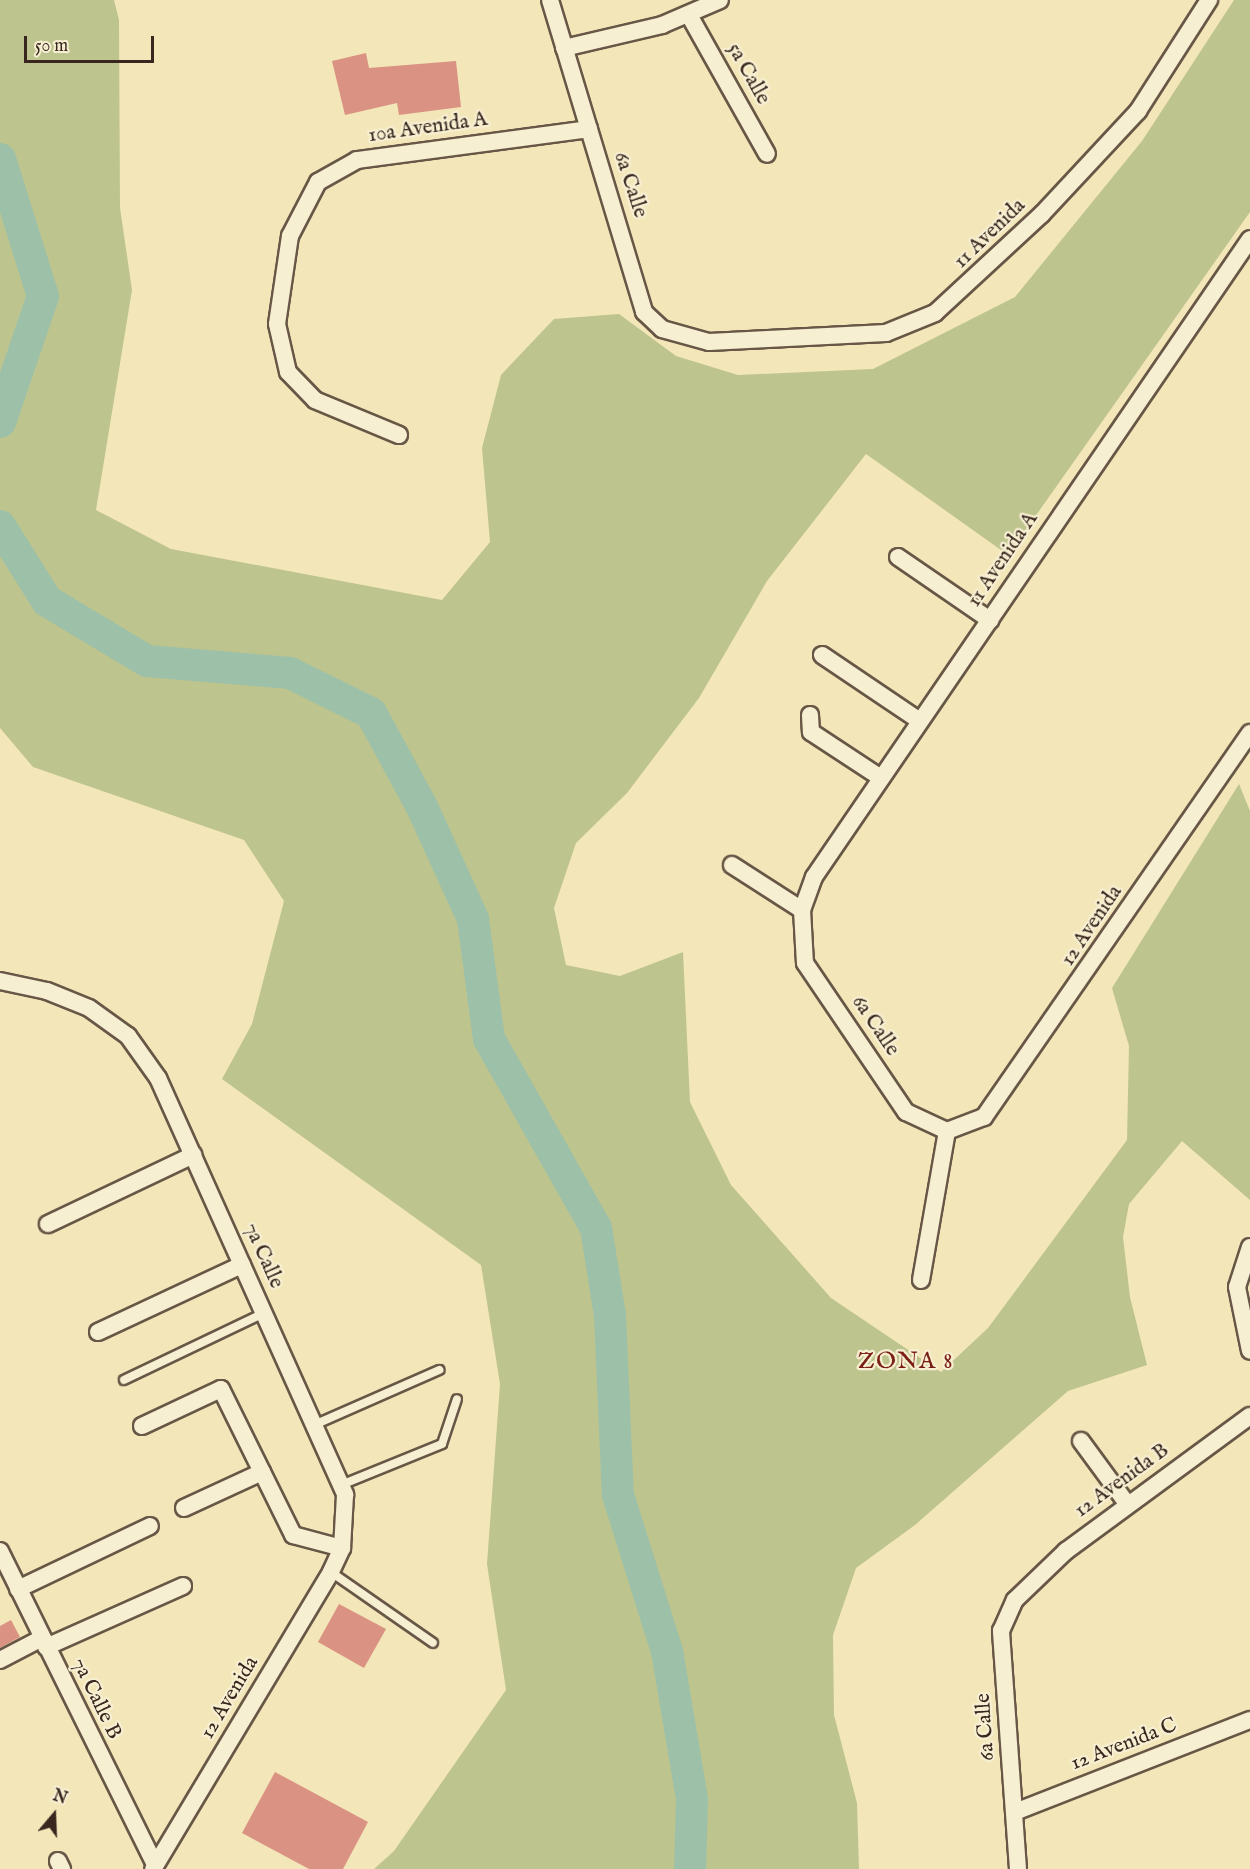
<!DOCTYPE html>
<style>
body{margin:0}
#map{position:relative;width:1250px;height:1869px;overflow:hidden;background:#f3e6b9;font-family:"IM FELL English",serif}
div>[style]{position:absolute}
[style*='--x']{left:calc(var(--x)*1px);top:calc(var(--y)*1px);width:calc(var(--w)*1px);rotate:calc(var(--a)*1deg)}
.green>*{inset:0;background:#bec48e}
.river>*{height:32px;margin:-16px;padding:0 16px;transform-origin:16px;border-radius:16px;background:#9dc0a9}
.building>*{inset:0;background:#da9282}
.roads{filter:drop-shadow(2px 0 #685746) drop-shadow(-2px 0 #685746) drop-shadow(0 2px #685746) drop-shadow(0 -2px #685746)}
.lane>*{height:8px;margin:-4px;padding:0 4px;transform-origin:4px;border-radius:4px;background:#f7efd2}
.street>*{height:16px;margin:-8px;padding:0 8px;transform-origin:8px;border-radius:8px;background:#f7efd2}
span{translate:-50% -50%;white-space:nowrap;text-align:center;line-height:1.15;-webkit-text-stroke:4.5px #f7efd2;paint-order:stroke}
.street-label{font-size:21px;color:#39271f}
.quarter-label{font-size:24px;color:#7a1f14;letter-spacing:1.5px}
.north{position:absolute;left:24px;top:1785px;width:60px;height:60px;-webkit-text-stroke:4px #f7efd2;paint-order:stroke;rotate:19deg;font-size:16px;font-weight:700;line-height:24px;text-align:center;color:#39271f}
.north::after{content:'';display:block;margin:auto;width:21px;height:27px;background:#39271f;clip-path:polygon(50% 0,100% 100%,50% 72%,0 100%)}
.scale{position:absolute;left:24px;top:36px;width:130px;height:27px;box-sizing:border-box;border:3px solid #39271f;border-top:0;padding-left:8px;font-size:18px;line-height:21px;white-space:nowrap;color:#39271f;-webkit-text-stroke:4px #f7efd2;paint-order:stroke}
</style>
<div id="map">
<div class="green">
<i style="clip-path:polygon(0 0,114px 0,119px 20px,120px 208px,132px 290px,96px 510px,171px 549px,442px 600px,490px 542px,482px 448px,501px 375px,554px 319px,619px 314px,676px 356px,738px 375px,873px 369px,1015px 297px,1142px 141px,1234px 0,1250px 0,1250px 212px,1008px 555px,866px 454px,767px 581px,699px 698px,627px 793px,576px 843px,554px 908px,566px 965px,620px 976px,683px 952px,690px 1102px,731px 1185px,831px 1298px,941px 1372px,988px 1328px,1127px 1140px,1129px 1046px,1112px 988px,1239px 784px,1250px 811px,1250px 1200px,1182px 1141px,1129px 1204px,1123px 1237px,1130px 1297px,1147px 1365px,1068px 1391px,915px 1525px,856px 1568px,833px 1635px,834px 1715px,857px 1803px,859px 1869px,374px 1869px,394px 1851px,506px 1690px,487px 1564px,500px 1384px,481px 1265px,222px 1079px,252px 1024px,284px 901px,244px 840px,33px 767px,0 728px)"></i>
</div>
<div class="river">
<i style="--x:0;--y:159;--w:144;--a:72.6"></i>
<i style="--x:43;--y:296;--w:133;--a:108.8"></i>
<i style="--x:0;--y:526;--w:89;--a:57.9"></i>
<i style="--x:47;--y:601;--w:117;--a:31"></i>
<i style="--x:147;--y:661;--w:144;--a:4.8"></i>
<i style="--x:290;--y:673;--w:90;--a:26.3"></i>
<i style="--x:371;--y:713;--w:107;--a:61.5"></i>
<i style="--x:422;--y:807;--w:123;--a:65.5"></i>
<i style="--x:473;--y:919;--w:121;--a:82.4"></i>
<i style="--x:489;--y:1039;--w:217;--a:60.5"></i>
<i style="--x:596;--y:1228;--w:88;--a:80.9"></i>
<i style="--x:610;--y:1315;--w:180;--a:87.5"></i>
<i style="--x:618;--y:1495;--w:164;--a:72.6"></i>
<i style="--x:667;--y:1651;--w:150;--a:80.4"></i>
<i style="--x:692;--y:1799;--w:70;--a:91.6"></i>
</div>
<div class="building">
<i style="clip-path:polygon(366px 53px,369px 68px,456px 61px,461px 107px,399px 115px,397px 103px,345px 115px,332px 61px)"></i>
<i style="clip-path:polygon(339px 1604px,386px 1629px,364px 1668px,318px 1642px)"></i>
<i style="clip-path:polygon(11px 1620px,20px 1637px,0 1648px,0 1626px)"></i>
<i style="clip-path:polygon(275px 1772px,368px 1822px,343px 1869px,309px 1869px,242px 1833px)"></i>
</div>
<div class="roads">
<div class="lane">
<i style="--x:124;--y:1380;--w:155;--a:-25.6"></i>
<i style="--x:314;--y:1425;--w:137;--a:-23.7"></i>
<i style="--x:341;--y:1485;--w:109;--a:-22.1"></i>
<i style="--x:442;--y:1444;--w:47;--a:-71.6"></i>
<i style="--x:331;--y:1572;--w:124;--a:34.8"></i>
</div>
<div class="street">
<i style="--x:550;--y:0;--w:326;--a:73.2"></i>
<i style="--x:644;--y:312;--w:25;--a:43"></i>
<i style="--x:662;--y:329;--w:49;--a:15.5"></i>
<i style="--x:709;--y:342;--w:177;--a:-2.9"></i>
<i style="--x:886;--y:333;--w:53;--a:-22.2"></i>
<i style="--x:935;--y:313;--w:146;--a:-42.8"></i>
<i style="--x:1042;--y:214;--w:141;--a:-47"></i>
<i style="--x:1138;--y:111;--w:132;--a:-57.4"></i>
<i style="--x:689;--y:15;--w:159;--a:60.7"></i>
<i style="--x:564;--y:48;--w:101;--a:-13.2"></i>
<i style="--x:662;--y:25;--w:63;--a:-23.3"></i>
<i style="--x:1250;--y:239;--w:773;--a:124.35"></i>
<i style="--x:814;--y:877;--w:35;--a:110"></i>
<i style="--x:802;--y:910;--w:53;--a:86.8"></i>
<i style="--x:805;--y:963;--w:180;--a:55.9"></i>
<i style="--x:906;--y:1112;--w:45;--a:24.9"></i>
<i style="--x:947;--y:1131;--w:40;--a:-21"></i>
<i style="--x:984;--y:1117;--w:467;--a:-55.3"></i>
<i style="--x:399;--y:435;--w:91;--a:-157.4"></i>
<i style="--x:315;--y:400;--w:39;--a:-134"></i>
<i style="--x:288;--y:372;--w:49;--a:-102.9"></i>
<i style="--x:277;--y:324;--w:89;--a:-81.6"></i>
<i style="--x:290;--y:236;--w:61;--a:-62.6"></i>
<i style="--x:318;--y:182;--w:45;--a:-29.4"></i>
<i style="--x:357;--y:160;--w:234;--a:-7.6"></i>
<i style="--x:898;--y:557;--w:112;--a:34.4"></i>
<i style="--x:822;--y:655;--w:118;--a:34"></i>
<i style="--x:810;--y:715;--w:17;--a:87"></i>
<i style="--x:811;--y:732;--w:84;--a:33.3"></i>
<i style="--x:732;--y:865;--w:83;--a:32.7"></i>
<i style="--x:0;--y:981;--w:48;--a:12"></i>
<i style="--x:47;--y:991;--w:45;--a:22"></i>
<i style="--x:89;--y:1008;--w:48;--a:35.7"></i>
<i style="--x:128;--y:1036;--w:52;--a:54.5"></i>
<i style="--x:158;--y:1078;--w:457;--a:65.8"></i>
<i style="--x:345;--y:1495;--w:53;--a:93.2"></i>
<i style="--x:342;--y:1548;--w:26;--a:115"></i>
<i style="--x:331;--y:1572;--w:346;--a:120.9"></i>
<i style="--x:48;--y:1224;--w:161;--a:-25.4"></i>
<i style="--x:1250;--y:1247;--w:42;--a:108"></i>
<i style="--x:1237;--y:1287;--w:65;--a:78.5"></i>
<i style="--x:921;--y:1280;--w:151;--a:-80.1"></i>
<i style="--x:98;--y:1332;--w:159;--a:-25"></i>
<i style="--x:142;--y:1426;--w:87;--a:-25.1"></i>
<i style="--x:221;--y:1389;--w:163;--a:63.7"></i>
<i style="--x:293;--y:1535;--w:51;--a:14.9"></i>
<i style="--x:1081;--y:1441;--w:79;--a:53.7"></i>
<i style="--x:184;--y:1508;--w:86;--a:-24.8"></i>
<i style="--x:0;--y:1551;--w:350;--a:63.7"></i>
<i style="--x:18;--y:1589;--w:146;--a:-25.5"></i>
<i style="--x:46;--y:1647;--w:150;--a:-24"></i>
<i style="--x:0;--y:1660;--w:47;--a:-27.6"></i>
<i style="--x:1015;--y:1812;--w:252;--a:-21.4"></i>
<i style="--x:58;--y:1861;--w:9;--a:63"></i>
<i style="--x:1018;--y:1869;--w:239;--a:-94.1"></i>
<i style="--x:1001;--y:1631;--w:34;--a:-66"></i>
<i style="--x:1015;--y:1600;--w:71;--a:-43.9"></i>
<i style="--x:1066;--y:1551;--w:228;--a:-36.3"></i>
</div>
</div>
<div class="street-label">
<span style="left:748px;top:74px;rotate:61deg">5a Calle</span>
<span style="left:428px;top:128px;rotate:-8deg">10a Avenida A</span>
<span style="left:630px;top:185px;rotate:72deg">6a Calle</span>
<span style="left:990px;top:234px;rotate:-44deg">11 Avenida</span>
<span style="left:1003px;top:560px;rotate:-56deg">11 Avenida A</span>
<span style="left:1092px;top:926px;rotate:-56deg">12 Avenida</span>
<span style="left:875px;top:1026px;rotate:56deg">6a Calle</span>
<span style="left:263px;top:1256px;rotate:66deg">7a Calle</span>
<span style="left:1122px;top:1481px;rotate:-36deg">12 Avenida B</span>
<span style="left:230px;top:1698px;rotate:-59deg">12 Avenida</span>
<span style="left:96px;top:1699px;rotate:64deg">7a Calle B</span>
<span style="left:986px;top:1727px;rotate:-94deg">6a Calle</span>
<span style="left:1124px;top:1745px;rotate:-21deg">12 Avenida C</span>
</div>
<div class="quarter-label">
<span style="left:906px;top:1362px">ZONA 8</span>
</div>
<div class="north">N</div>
<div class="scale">50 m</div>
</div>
